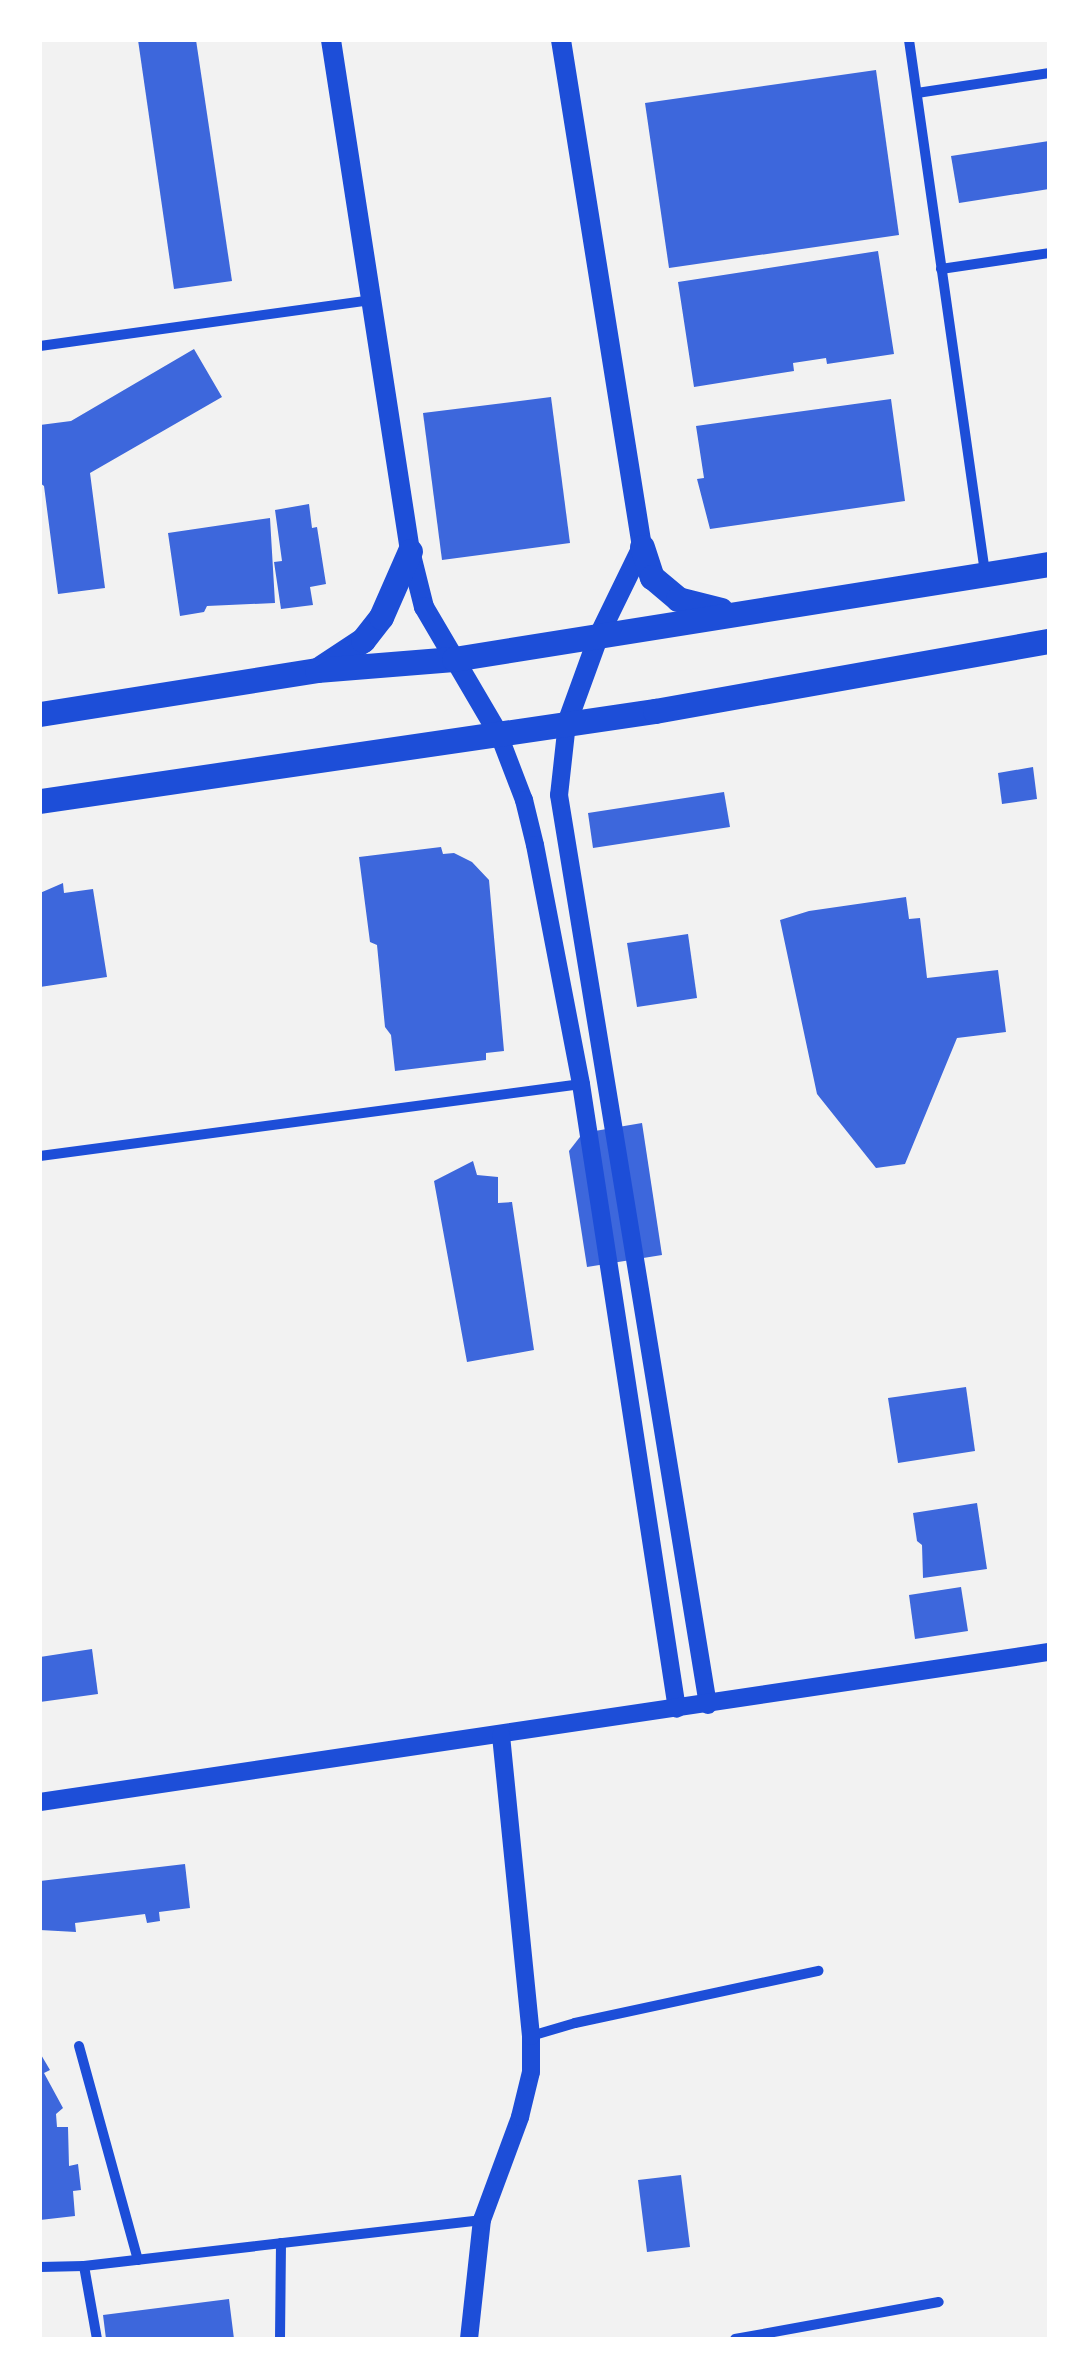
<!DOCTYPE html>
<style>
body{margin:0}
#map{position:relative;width:1089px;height:2379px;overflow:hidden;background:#f2f2f2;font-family:"DM Sans",sans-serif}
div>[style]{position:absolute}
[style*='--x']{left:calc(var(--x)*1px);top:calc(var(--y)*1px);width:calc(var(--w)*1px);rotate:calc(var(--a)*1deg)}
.building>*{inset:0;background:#3d67dc}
.minor>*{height:10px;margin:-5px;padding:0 5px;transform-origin:5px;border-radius:5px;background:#1d4ed8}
.tertiary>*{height:18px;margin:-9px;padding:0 9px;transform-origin:9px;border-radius:9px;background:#1d4ed8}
.secondary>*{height:20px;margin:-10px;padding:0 10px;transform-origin:10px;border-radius:10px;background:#1d4ed8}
.primary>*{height:25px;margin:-12.5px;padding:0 12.5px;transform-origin:12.5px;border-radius:12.5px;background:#1d4ed8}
span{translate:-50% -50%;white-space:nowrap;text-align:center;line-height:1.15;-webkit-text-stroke:8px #fff;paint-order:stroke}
.frame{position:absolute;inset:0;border:42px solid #fff;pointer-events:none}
</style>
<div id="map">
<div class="building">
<i style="clip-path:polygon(138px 40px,196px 40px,232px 281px,174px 289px)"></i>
<i style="clip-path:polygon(876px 70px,899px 235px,669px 268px,645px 103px)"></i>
<i style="clip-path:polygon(1049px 141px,1049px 189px,959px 203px,951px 156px)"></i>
<i style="clip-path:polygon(878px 251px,894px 354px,827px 364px,826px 358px,793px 363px,794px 371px,694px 387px,678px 282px)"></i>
<i style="clip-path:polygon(194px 349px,222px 397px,90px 473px,105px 588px,58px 594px,44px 486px,40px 483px,40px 425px,71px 421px)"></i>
<i style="clip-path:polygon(551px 397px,570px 543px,442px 560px,423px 413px)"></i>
<i style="clip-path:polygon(891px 399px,905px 501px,710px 529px,697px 479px,704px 478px,696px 426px)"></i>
<i style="clip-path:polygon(309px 504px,312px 528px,317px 527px,326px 584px,310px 587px,313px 605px,281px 609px,274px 562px,282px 561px,275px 510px)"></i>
<i style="clip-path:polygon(270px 518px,275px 603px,207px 606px,204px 612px,180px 616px,168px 533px)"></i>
<i style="clip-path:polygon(1033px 767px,1037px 799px,1002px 804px,998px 773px)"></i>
<i style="clip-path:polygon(724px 792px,730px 827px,593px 848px,588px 813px)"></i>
<i style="clip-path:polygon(441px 847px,443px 854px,454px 853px,472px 862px,489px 880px,504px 1051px,486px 1053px,486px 1060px,395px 1071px,391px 1035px,385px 1027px,377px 945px,370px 942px,359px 857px)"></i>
<i style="clip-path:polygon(63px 883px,64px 893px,93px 889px,107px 977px,40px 987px,40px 893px)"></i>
<i style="clip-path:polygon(906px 897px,909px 919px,920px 918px,927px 978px,998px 970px,1006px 1032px,957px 1038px,905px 1164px,876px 1168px,817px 1094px,780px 920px,809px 911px)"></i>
<i style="clip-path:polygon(688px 934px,697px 998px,637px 1007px,627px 943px)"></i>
<i style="clip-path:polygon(642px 1123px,662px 1255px,587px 1267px,569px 1151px,583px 1133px)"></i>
<i style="clip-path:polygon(473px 1161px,477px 1175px,498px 1177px,498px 1203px,512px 1202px,534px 1350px,467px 1362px,434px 1181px)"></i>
<i style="clip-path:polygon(966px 1387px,975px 1451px,898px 1463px,888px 1398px)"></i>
<i style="clip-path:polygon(977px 1503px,987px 1569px,923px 1578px,922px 1545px,917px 1541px,913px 1513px)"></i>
<i style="clip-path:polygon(961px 1587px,968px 1631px,915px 1639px,909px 1595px)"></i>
<i style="clip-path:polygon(92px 1649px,98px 1694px,40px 1702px,40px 1657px)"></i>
<i style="clip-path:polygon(185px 1864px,190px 1908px,159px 1912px,160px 1921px,147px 1923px,145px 1914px,75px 1923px,76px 1932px,40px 1930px,40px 1881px)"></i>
<i style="clip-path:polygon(40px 2053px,50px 2070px,44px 2073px,63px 2108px,56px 2114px,57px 2127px,68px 2127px,69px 2166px,78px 2164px,81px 2190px,73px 2191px,75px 2216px,40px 2220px)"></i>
<i style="clip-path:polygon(681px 2175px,690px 2247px,647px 2252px,638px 2180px)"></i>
<i style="clip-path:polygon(229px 2299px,234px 2339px,106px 2339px,103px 2315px)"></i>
</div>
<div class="minor">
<i style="--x:909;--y:40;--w:538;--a:81.88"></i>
<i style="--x:917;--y:93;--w:134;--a:-8.6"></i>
<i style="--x:941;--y:269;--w:109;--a:-8.4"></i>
<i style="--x:40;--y:346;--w:334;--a:-7.9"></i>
<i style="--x:40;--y:1156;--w:546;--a:-7.58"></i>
<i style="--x:531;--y:2036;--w:46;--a:-16.5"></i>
<i style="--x:575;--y:2023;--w:249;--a:-12.1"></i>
<i style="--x:79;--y:2046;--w:222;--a:74.6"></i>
<i style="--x:84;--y:2266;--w:74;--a:79.9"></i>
<i style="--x:40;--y:2267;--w:44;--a:-1.3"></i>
<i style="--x:84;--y:2266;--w:401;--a:-6.6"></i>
<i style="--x:280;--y:2339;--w:96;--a:-89.4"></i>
<i style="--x:735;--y:2339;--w:207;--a:-10.3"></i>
</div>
<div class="tertiary">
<i style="--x:567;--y:723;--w:72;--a:96.3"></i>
<i style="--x:559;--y:795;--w:922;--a:80.7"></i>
<i style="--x:499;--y:735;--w:70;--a:69"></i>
<i style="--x:524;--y:800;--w:46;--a:76.3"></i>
<i style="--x:535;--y:845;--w:243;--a:79.1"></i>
<i style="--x:581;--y:1084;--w:632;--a:81.27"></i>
<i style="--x:40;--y:1802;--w:1020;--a:-8.46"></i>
<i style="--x:469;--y:2339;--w:120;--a:-83.8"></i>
<i style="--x:482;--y:2220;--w:110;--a:-69.7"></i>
<i style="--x:520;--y:2117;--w:46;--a:-76.3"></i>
<i style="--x:531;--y:2072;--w:36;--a:-90"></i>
<i style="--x:531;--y:2036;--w:302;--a:-95.7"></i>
</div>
<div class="secondary">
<i style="--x:331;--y:40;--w:517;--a:81.21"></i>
<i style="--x:410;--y:551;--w:58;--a:76"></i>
<i style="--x:424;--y:607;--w:148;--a:59.6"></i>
<i style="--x:561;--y:40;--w:513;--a:80.92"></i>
<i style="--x:642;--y:547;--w:98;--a:116"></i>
<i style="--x:599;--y:635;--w:94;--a:110"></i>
</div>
<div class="primary">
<i style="--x:642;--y:547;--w:32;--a:72"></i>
<i style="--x:652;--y:577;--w:34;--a:40"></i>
<i style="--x:678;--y:599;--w:44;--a:14.3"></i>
<i style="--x:322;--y:667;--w:49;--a:-33.4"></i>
<i style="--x:363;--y:640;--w:29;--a:-52"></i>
<i style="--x:381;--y:617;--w:72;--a:-66.3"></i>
<i style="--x:40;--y:714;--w:280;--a:-9"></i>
<i style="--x:317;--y:670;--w:137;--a:-4.6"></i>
<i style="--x:454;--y:659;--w:603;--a:-9.07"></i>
<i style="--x:40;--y:801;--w:622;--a:-8.33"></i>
<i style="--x:655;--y:711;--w:400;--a:-10.1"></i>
</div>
<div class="frame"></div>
</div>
